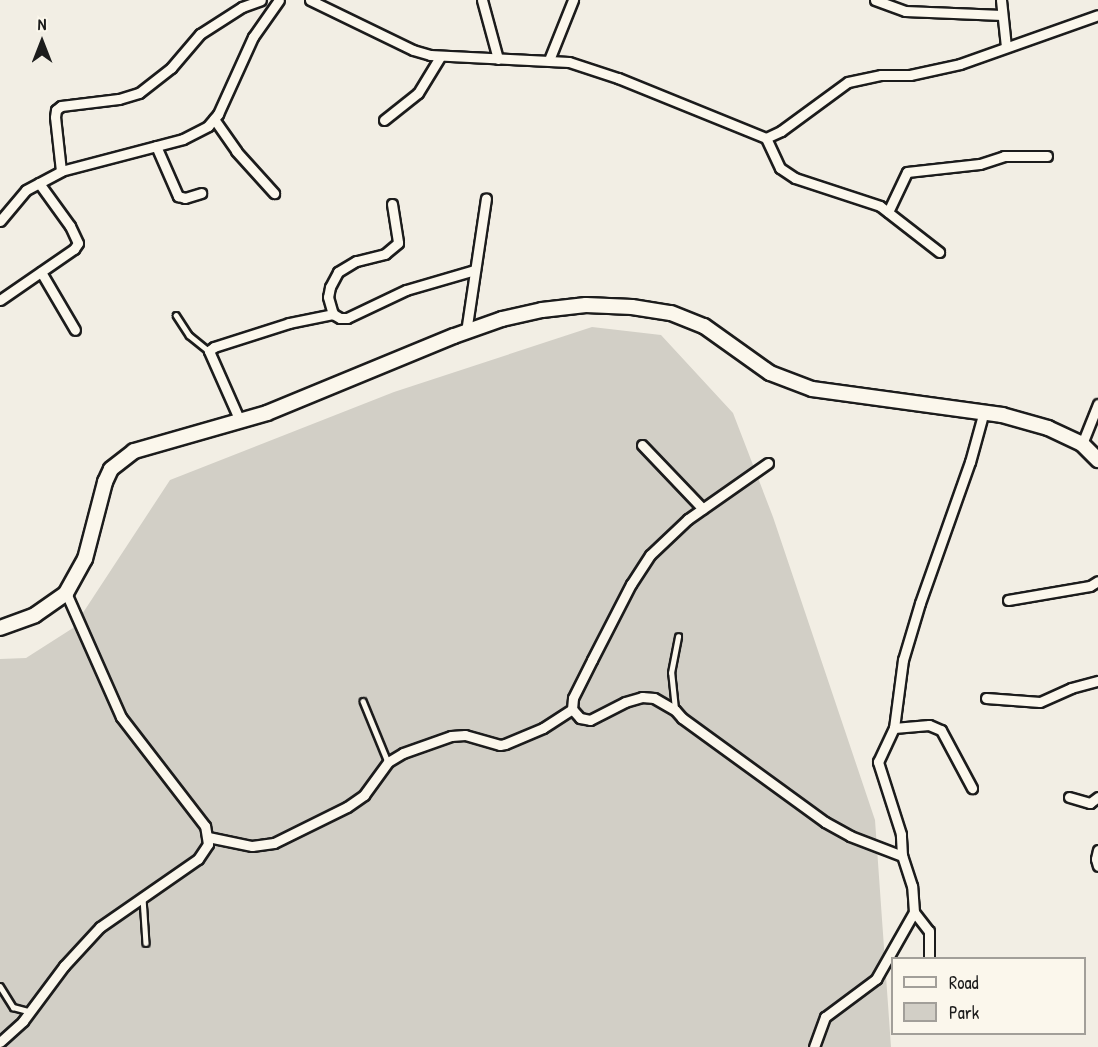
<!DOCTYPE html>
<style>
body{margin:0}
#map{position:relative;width:1098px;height:1047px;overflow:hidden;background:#f2eee4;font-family:"Patrick Hand",sans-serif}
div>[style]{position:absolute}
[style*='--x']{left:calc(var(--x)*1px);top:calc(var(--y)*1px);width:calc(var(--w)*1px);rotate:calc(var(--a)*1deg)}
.green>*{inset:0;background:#d2cfc6}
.roads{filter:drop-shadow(2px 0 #1c1c1c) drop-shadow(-2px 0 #1c1c1c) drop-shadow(0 2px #1c1c1c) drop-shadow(0 -2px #1c1c1c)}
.service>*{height:4.5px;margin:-2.25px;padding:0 2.25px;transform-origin:2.25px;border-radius:2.25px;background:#fbf7ec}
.minor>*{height:9px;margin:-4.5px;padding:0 4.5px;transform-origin:4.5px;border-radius:4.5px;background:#fbf7ec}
.secondary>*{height:14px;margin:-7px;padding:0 7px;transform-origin:7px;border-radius:7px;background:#fbf7ec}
span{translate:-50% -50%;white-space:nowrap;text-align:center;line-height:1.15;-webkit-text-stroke:5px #fbf7ec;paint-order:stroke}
.legend{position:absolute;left:891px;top:957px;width:195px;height:78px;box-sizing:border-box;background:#fbf7ec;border:2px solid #a29f99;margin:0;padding:8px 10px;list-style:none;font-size:18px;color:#1c1c1c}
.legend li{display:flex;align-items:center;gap:12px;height:30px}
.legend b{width:30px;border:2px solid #a29f99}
.north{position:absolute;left:12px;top:12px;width:60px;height:60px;-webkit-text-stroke:4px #fbf7ec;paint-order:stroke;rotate:0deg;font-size:16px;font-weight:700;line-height:24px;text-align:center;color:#1c1c1c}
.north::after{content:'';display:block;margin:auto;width:21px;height:27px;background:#1c1c1c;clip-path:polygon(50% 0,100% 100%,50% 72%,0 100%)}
</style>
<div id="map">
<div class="green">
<i style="clip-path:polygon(592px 327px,661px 335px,733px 413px,773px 517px,875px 820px,891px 1047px,0 1047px,0 659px,26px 658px,73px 628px,170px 480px,394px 392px)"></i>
</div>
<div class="roads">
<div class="service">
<i style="--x:176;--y:315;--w:24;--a:57"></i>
<i style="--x:189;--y:335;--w:26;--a:39"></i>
<i style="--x:363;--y:701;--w:66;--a:67.7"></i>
<i style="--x:675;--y:709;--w:36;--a:-96"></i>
<i style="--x:671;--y:673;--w:37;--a:-79"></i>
<i style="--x:143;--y:898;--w:45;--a:86.2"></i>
<i style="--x:0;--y:986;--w:25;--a:58"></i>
<i style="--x:13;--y:1007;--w:16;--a:15"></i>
</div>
<div class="minor">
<i style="--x:310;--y:0;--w:114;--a:25.9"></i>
<i style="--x:413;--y:50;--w:18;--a:16"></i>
<i style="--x:430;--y:55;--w:139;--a:2.9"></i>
<i style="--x:569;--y:62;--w:52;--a:18.1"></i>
<i style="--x:618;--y:78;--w:160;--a:22.1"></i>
<i style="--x:766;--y:138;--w:17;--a:-25"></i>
<i style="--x:781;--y:131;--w:83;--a:-36.2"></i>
<i style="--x:848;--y:82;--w:34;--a:-12"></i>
<i style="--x:881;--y:75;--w:29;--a:0"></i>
<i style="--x:910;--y:75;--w:51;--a:-12.4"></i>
<i style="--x:960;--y:64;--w:146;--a:-19.5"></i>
<i style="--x:482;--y:0;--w:61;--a:74.8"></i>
<i style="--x:875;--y:0;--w:32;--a:20"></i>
<i style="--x:905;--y:11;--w:97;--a:2.4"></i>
<i style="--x:1001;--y:0;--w:47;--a:83.9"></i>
<i style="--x:549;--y:60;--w:65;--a:-68.2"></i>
<i style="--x:214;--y:119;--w:39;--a:55"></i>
<i style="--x:236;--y:151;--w:57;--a:47.9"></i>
<i style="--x:384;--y:120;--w:43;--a:-38.5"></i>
<i style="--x:418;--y:93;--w:42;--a:-58.6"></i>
<i style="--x:766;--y:138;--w:33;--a:65"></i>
<i style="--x:780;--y:168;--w:18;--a:34"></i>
<i style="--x:795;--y:178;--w:89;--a:18.2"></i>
<i style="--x:880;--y:206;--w:75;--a:37.9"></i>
<i style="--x:156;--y:146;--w:55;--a:66.3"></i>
<i style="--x:178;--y:196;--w:7;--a:16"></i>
<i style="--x:185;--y:198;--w:17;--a:-17"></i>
<i style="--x:61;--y:171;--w:54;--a:-96.3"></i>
<i style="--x:55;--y:117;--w:7;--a:-82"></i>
<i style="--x:56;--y:110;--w:6;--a:-39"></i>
<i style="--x:61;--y:106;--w:58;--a:-6.9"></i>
<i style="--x:119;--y:99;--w:21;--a:-17"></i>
<i style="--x:139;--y:93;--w:41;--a:-38"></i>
<i style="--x:171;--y:68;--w:45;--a:-49.5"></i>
<i style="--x:200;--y:34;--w:50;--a:-32.7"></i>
<i style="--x:242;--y:7;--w:20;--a:-20"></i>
<i style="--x:392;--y:204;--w:39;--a:81"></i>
<i style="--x:398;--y:243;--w:17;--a:140"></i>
<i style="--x:385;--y:254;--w:30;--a:166"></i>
<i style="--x:356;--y:261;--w:21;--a:149"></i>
<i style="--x:338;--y:272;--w:17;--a:118"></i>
<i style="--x:330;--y:287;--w:10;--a:101"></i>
<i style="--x:328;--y:297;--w:18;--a:74"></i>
<i style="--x:333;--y:314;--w:8;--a:30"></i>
<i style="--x:340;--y:318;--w:7;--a:0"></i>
<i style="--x:347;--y:318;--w:65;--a:-25.4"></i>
<i style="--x:406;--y:290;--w:72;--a:-16.2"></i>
<i style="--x:888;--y:212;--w:44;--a:-64.6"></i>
<i style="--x:907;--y:172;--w:73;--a:-6.3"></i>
<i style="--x:980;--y:164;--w:25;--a:-18"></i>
<i style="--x:1004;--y:156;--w:43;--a:0"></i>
<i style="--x:0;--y:221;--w:40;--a:-50"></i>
<i style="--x:26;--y:190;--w:40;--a:-28"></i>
<i style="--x:61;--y:171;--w:126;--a:-14.7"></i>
<i style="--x:183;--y:139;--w:28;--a:-27"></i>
<i style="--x:208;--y:126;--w:16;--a:-50"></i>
<i style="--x:218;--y:114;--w:85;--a:-65.6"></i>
<i style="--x:253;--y:37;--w:45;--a:-54.9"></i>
<i style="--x:41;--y:272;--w:67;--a:59.6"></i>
<i style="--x:0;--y:300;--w:90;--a:-34.6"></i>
<i style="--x:74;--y:249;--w:7;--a:-56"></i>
<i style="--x:78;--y:243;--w:19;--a:-115"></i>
<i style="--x:70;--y:226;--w:53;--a:-125.8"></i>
<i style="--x:466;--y:332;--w:135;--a:-81.5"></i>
<i style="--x:240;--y:421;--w:77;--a:-113.9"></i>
<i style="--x:209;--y:351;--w:6;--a:-39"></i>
<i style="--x:214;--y:347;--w:79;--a:-17.7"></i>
<i style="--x:289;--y:323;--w:45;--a:-11.6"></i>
<i style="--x:1082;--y:444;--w:43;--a:-68.2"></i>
<i style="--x:642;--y:445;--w:88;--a:46.4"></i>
<i style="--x:768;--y:463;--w:98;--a:145"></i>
<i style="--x:688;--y:519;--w:52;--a:136.5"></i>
<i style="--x:650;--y:555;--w:35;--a:123"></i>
<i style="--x:631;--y:584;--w:85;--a:117.2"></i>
<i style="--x:592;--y:660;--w:42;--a:116.6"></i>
<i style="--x:573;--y:698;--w:11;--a:95"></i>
<i style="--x:572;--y:709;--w:12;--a:48"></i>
<i style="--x:580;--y:718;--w:10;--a:11"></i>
<i style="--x:590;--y:720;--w:39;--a:-27"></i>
<i style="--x:625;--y:702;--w:18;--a:-16"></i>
<i style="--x:642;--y:697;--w:12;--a:5"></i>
<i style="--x:654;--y:698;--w:24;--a:30"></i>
<i style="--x:675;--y:710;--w:11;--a:49"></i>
<i style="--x:682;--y:718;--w:177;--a:36"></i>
<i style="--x:825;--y:822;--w:29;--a:29"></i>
<i style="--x:850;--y:836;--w:56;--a:21"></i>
<i style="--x:1008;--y:600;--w:83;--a:-9.7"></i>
<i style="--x:1090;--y:586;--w:9;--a:-32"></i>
<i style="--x:986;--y:698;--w:54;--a:4.2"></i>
<i style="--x:1040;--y:702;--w:34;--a:-24"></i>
<i style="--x:1071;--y:688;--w:28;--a:-15"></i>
<i style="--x:894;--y:728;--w:35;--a:-5"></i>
<i style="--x:929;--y:725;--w:13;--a:23"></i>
<i style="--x:941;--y:730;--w:66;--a:61.9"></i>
<i style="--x:1069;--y:797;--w:22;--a:16"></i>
<i style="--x:1090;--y:803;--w:10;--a:-37"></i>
<i style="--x:208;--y:837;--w:45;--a:11.6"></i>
<i style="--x:252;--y:846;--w:22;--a:-8"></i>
<i style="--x:274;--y:843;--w:81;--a:-26.3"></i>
<i style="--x:347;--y:807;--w:21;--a:-35"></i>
<i style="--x:364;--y:795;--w:41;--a:-54"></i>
<i style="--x:388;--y:762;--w:17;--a:-31"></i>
<i style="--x:403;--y:753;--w:51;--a:-19.5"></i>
<i style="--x:451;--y:736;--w:14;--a:-4"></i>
<i style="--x:465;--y:735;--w:36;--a:16"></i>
<i style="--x:500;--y:745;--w:5;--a:-11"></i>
<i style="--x:505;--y:744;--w:41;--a:-22.8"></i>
<i style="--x:543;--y:728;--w:35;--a:-33"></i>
<i style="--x:1098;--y:850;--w:9;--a:103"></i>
<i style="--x:1096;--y:859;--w:7;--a:74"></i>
<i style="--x:914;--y:912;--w:24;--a:52"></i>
<i style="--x:929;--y:931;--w:27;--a:90"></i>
<i style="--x:0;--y:1042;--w:31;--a:-42"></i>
<i style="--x:23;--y:1021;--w:69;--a:-53.3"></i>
<i style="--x:64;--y:966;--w:53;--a:-47.3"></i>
<i style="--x:100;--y:927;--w:119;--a:-34.8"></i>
<i style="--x:198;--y:859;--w:18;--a:-56"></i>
<i style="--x:208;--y:844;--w:18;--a:-99"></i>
<i style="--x:205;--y:826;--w:138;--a:-127.6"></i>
<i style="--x:121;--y:717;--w:136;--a:-113.9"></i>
<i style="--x:814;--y:1047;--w:32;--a:-70"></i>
<i style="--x:825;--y:1017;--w:64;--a:-36.7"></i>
<i style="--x:876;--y:979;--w:77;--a:-60.4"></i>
<i style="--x:914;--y:912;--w:26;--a:-94"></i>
<i style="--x:912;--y:886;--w:32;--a:-108"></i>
<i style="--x:902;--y:856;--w:22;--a:-93"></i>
<i style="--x:901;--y:834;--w:76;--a:-107.7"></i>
<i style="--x:878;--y:762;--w:38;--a:-65"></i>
<i style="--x:894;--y:728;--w:69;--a:-82.5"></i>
<i style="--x:903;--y:660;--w:59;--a:-73.4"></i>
<i style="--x:920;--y:603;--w:150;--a:-70.5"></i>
<i style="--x:970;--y:462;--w:53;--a:-74.6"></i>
</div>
<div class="secondary">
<i style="--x:0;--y:628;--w:37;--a:-20"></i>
<i style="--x:35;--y:615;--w:38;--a:-35"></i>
<i style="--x:66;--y:593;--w:39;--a:-61"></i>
<i style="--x:85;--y:559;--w:80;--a:-75.4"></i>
<i style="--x:105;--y:482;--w:14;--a:-65"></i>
<i style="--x:111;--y:469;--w:29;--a:-38"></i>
<i style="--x:134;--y:451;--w:138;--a:-15.9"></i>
<i style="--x:267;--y:413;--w:202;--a:-22.4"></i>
<i style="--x:454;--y:336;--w:51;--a:-19.5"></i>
<i style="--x:502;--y:319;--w:41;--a:-12.7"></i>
<i style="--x:542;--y:310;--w:44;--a:-6.5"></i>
<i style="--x:586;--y:305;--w:46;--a:2.5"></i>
<i style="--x:632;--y:307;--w:39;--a:9"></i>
<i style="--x:671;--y:313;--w:35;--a:22"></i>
<i style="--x:704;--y:326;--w:81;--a:35.5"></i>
<i style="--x:770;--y:373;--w:45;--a:20.9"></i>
<i style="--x:812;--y:389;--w:192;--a:7.8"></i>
<i style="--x:1002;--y:415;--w:48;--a:15.8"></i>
<i style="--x:1048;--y:428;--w:38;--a:25"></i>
<i style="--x:1082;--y:444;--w:23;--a:45"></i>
</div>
</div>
<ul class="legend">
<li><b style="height:8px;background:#fbf7ec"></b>Road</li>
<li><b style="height:16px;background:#d2cfc6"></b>Park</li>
</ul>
<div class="north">N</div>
</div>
